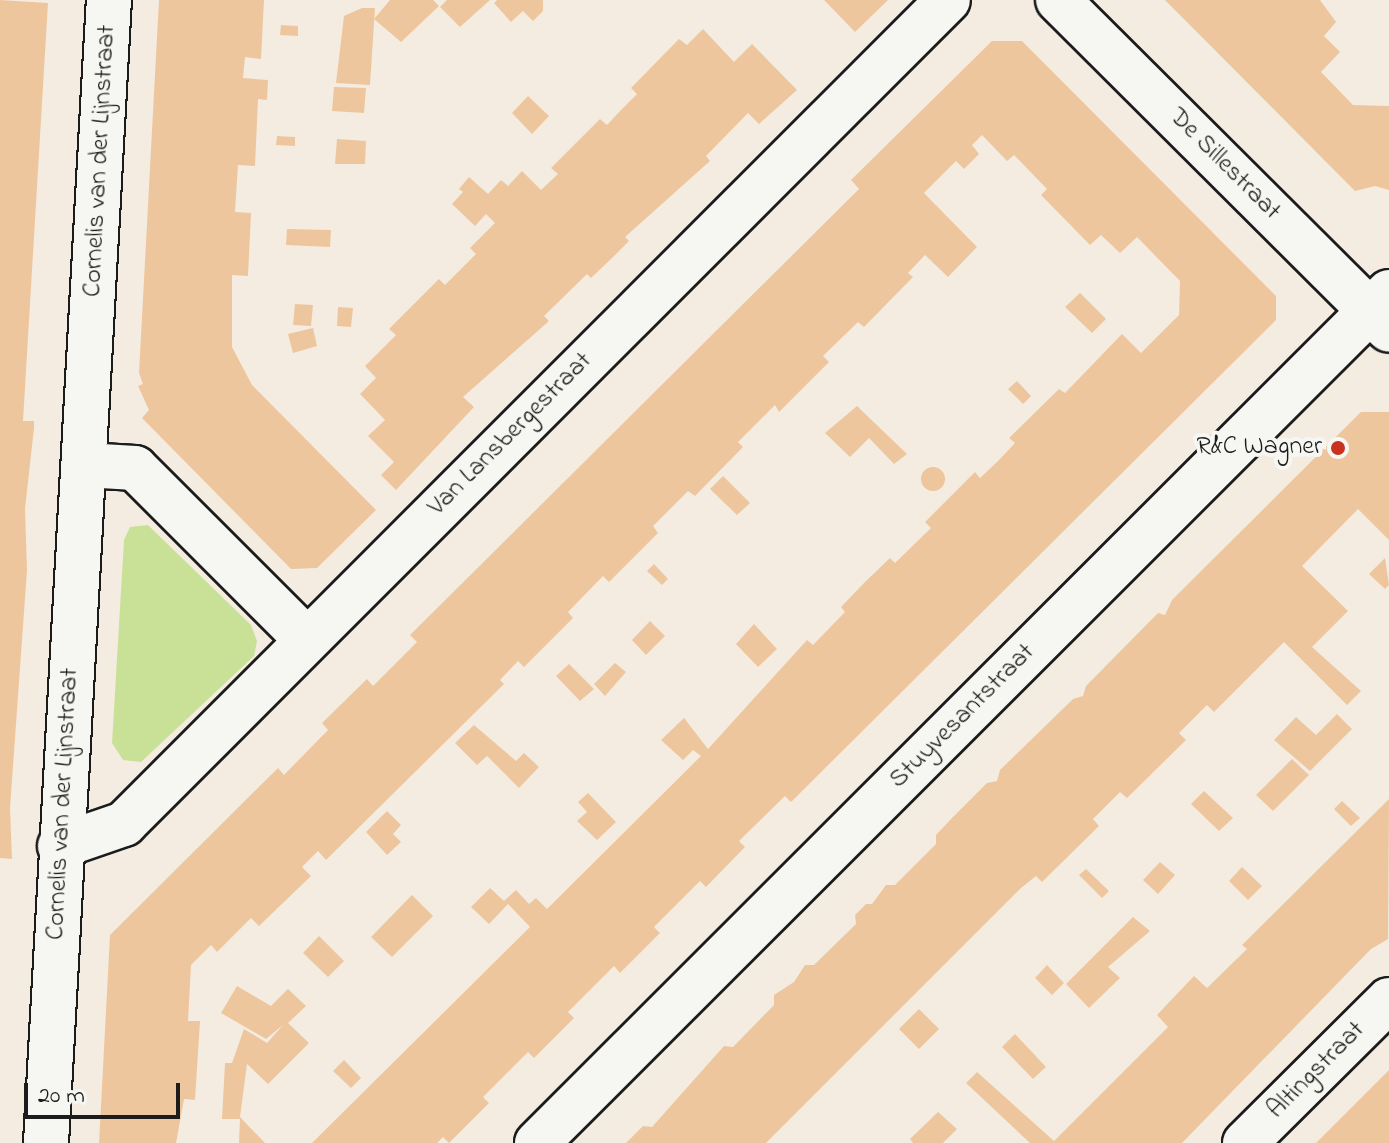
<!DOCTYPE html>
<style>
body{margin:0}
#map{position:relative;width:1389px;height:1143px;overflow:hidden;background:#f4ece1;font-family:"Indie Flower",sans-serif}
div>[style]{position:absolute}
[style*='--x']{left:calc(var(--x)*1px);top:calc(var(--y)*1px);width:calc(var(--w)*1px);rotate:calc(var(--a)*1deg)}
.green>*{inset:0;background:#c9e197}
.building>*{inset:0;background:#eec69e}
.round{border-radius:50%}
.roads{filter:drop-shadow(2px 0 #1c1c1c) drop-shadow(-2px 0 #1c1c1c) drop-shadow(0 2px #1c1c1c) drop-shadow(0 -2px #1c1c1c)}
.minor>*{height:44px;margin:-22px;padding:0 22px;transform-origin:22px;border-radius:22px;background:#f6f6f2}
.dots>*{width:22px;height:22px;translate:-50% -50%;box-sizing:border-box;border:4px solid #f6f6f2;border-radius:50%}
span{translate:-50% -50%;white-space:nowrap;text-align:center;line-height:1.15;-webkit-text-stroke:8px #f6f6f2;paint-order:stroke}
.street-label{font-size:26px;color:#1c1c1c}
.poi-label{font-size:26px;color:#1c1c1c}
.right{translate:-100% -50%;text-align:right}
.scale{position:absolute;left:24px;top:1083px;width:156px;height:36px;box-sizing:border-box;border:4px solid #1c1c1c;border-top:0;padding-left:10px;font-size:24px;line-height:28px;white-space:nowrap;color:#1c1c1c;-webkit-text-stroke:6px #f6f6f2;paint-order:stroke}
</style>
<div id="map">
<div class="green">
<i style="clip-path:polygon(148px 525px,251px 625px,257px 641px,254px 656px,141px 762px,123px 760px,112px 743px,124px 540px,130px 527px)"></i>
</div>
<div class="building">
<i style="clip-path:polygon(0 0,48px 3px,23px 421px,34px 421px,34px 428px,25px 509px,27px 570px,10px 808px,12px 859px,0 858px)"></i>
<i style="clip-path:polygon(159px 0,264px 0,261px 59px,245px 57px,243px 78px,268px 80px,267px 100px,258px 99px,255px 166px,238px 165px,235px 212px,251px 213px,248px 276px,232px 275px,232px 347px,252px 385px,376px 510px,317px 568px,291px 569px,142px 418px,149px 410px,138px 386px,143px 384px,139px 373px)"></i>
<i style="clip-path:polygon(390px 0,433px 0,439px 6px,401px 42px,374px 19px)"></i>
<i style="clip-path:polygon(447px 0,490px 0,460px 27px,440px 7px)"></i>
<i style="clip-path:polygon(497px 0,543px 0,543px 11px,533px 21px,523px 11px,511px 22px,494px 3px)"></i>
<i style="clip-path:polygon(824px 0,888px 0,855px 32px)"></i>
<i style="clip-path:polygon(1165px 0,1320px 0,1336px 22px,1324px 36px,1340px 52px,1321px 72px,1353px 105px,1389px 106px,1389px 190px,1375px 186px,1355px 191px)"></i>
<i style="clip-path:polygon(362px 8px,375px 8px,370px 85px,336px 83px,344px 16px)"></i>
<i style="clip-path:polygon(281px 25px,298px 26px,298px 36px,280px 35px)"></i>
<i style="clip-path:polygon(703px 29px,734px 62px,752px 44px,797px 90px,759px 124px,748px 113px,706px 156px,710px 161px,625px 237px,629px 241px,611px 259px,591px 278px,587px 274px,544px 316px,549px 321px,463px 397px,474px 407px,396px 490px,381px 475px,394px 462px,368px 436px,385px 420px,360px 394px,376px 378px,365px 366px,396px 335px,389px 329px,439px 279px,445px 285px,476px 254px,470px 248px,495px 223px,486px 214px,475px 226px,452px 204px,463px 192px,459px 189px,469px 177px,488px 194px,501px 180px,508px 186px,522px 171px,541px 190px,558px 174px,551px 168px,600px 119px,607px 125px,621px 110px,637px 94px,631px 88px,679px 39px,687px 45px)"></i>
<i style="clip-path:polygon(992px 41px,1022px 41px,1276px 296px,1276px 320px,791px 802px,785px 796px,739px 841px,745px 847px,706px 887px,700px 881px,654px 927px,660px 933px,620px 973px,614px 966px,568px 1012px,574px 1018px,534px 1058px,528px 1052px,483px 1097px,489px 1103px,449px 1143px,443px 1137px,437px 1143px,312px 1143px,530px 927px,508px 904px,489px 924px,471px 907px,490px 888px,504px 901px,516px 890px,529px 904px,536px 898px,547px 909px,701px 756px,693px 750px,683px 760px,661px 740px,684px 718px,708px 749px,807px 640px,813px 645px,845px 612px,841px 607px,865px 582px,890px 558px,895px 563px,931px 528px,925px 522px,975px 472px,980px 478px,998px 461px,1015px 443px,1009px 438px,1059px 389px,1065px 393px,1122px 334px,1141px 353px,1179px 315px,1180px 281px,1137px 237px,1120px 253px,1101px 235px,1090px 245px,1041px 195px,1047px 189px,1014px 155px,1007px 161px,982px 135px,972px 145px,979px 154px,964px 169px,956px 161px,924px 193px,977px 247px,948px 277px,925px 255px,908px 273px,913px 277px,864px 327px,858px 322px,823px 356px,829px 362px,779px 412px,775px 405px,738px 442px,743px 447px,695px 496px,688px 491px,653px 526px,658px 533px,609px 582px,603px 576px,568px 612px,573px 618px,524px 667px,518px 661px,500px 680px,504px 684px,326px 860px,318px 851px,302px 867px,311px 876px,259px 926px,251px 918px,217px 952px,211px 945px,191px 965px,188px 1021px,200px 1021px,195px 1100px,184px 1099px,176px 1143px,99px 1143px,110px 935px,278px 768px,284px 775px,328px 730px,322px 723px,367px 679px,373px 686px,417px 642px,410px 635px,859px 189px,851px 180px)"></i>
<i style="clip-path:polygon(334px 87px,366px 88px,364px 113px,332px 111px)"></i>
<i style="clip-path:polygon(528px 96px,549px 116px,532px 134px,512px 113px)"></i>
<i style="clip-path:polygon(277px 136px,295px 137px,295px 146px,276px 145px)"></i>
<i style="clip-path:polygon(337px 139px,366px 141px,365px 164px,335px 164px)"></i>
<i style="clip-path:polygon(287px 229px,331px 230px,330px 247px,286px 245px)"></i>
<i style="clip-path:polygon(1080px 293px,1106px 319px,1092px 333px,1065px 307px)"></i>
<i style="clip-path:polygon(295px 304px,313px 305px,311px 326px,293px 325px)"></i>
<i style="clip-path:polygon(338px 307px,353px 308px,351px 327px,337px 326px)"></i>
<i style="clip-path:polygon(313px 328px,317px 346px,293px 353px,288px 334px)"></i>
<i style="clip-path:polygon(1017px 381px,1031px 396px,1023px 404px,1008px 389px)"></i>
<i style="clip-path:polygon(857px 406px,907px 454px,894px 464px,869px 438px,850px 457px,825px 433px)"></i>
<i style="clip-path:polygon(1361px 412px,1389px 412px,1389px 540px,1358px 509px,1302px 566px,1348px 611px,1312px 647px,1361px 691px,1347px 705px,1284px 642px,1214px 712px,1207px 705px,1179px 733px,1186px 740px,1127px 798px,1120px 792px,1093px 819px,1099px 826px,1042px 882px,1036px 876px,1021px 888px,766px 1143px,626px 1143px,643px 1126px,652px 1127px,724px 1046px,733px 1047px,774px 1005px,774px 995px,794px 982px,805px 965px,814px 965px,856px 924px,855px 915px,866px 904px,872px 904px,886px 885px,895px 885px,936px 844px,936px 835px,952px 818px,987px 783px,997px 781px,1000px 770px,1073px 699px,1083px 696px,1086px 686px,1158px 613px,1165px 615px,1172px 600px)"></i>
<i class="round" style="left:921px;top:467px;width:24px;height:24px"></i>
<i style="clip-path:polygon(723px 476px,750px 503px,737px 515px,710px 489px)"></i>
<i style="clip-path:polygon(1385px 558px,1389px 585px,1385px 589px,1369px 574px)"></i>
<i style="clip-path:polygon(654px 564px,668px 579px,662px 585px,647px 571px)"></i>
<i style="clip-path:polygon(650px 621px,665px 636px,646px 655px,632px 640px)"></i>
<i style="clip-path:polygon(754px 624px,777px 649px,758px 667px,736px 644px)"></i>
<i style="clip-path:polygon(615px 663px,626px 672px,605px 696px,594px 684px)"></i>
<i style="clip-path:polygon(569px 664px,594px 689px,580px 701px,556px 676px)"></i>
<i style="clip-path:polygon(1337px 714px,1352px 729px,1310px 771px,1274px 740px,1296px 717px,1316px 735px)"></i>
<i style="clip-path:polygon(474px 725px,516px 761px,524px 753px,539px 767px,519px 788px,487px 756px,477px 765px,455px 743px)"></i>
<i style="clip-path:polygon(1292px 759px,1309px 775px,1273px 811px,1256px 795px)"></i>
<i style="clip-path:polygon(1204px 791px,1233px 818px,1219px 831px,1191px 804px)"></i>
<i style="clip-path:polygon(588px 793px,616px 822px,597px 840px,577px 821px,587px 812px,578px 802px)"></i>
<i style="clip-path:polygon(1389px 799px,1388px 939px,1371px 949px,1182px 1143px,1030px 1143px,966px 1083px,977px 1072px,1054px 1141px,1168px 1027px,1157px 1015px,1194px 976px,1207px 988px,1247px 949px,1242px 945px)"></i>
<i style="clip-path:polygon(1342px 801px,1360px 818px,1351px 826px,1334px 809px)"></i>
<i style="clip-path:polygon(387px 811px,401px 825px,393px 834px,401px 842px,387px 855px,366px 832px)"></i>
<i style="clip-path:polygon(1160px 862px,1175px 875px,1158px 894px,1143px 880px)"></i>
<i style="clip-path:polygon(1242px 867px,1262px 886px,1248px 900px,1229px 881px)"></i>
<i style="clip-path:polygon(1086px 869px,1109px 891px,1102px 898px,1079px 875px)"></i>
<i style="clip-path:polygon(412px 895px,433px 916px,392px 957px,371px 937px)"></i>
<i style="clip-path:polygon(1133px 917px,1150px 931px,1108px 967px,1120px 978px,1089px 1008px,1066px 984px)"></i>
<i style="clip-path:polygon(319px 936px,344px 961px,328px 977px,303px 953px)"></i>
<i style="clip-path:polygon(1047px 965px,1064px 983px,1052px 995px,1035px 978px)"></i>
<i style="clip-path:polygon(237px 986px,271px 1006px,288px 989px,306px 1006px,288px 1023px,309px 1043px,268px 1084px,247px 1064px,240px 1117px,265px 1143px,239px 1143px,240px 1119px,222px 1119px,225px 1063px,232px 1063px,244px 1029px,267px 1043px,283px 1025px,266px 1039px,221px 1013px)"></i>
<i style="clip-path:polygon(919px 1009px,939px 1029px,919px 1049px,899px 1029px)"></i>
<i style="clip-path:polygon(1015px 1034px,1046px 1067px,1033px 1079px,1002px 1047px)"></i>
<i style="clip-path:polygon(344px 1060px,361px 1078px,351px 1088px,333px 1071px)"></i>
<i style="clip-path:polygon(1389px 1070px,1389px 1143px,1316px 1143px)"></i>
<i style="clip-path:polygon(938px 1112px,957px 1129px,943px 1143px,913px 1143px,910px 1139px)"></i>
</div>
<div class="roads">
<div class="minor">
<i style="--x:1058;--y:0;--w:467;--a:44.9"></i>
<i style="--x:85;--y:465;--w:50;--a:3.4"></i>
<i style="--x:135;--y:468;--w:242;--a:45"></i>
<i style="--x:60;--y:846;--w:68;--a:-19"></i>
<i style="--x:124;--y:824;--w:1165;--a:-45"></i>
<i style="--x:46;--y:1143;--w:1145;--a:-86.85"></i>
<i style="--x:537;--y:1143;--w:1204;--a:-44.97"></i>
<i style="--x:1245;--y:1143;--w:203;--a:-44.8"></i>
</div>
</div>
<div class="dots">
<i style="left:1338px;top:448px;background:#c8321e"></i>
</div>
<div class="street-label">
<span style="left:101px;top:161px;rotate:-87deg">Cornelis van der Lijnstraat</span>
<span style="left:1224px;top:165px;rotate:45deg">De Sillestraat</span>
<span style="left:511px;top:435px;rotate:-45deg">Van Lansbergestraat</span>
<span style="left:963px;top:717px;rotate:-45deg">Stuyvesantstraat</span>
<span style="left:64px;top:804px;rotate:-87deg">Cornelis van der Lijnstraat</span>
<span style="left:1317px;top:1071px;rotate:-45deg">Altingstraat</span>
</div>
<div class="poi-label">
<span class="right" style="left:1322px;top:448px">R&amp;C Wagner</span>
</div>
<div class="scale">20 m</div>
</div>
